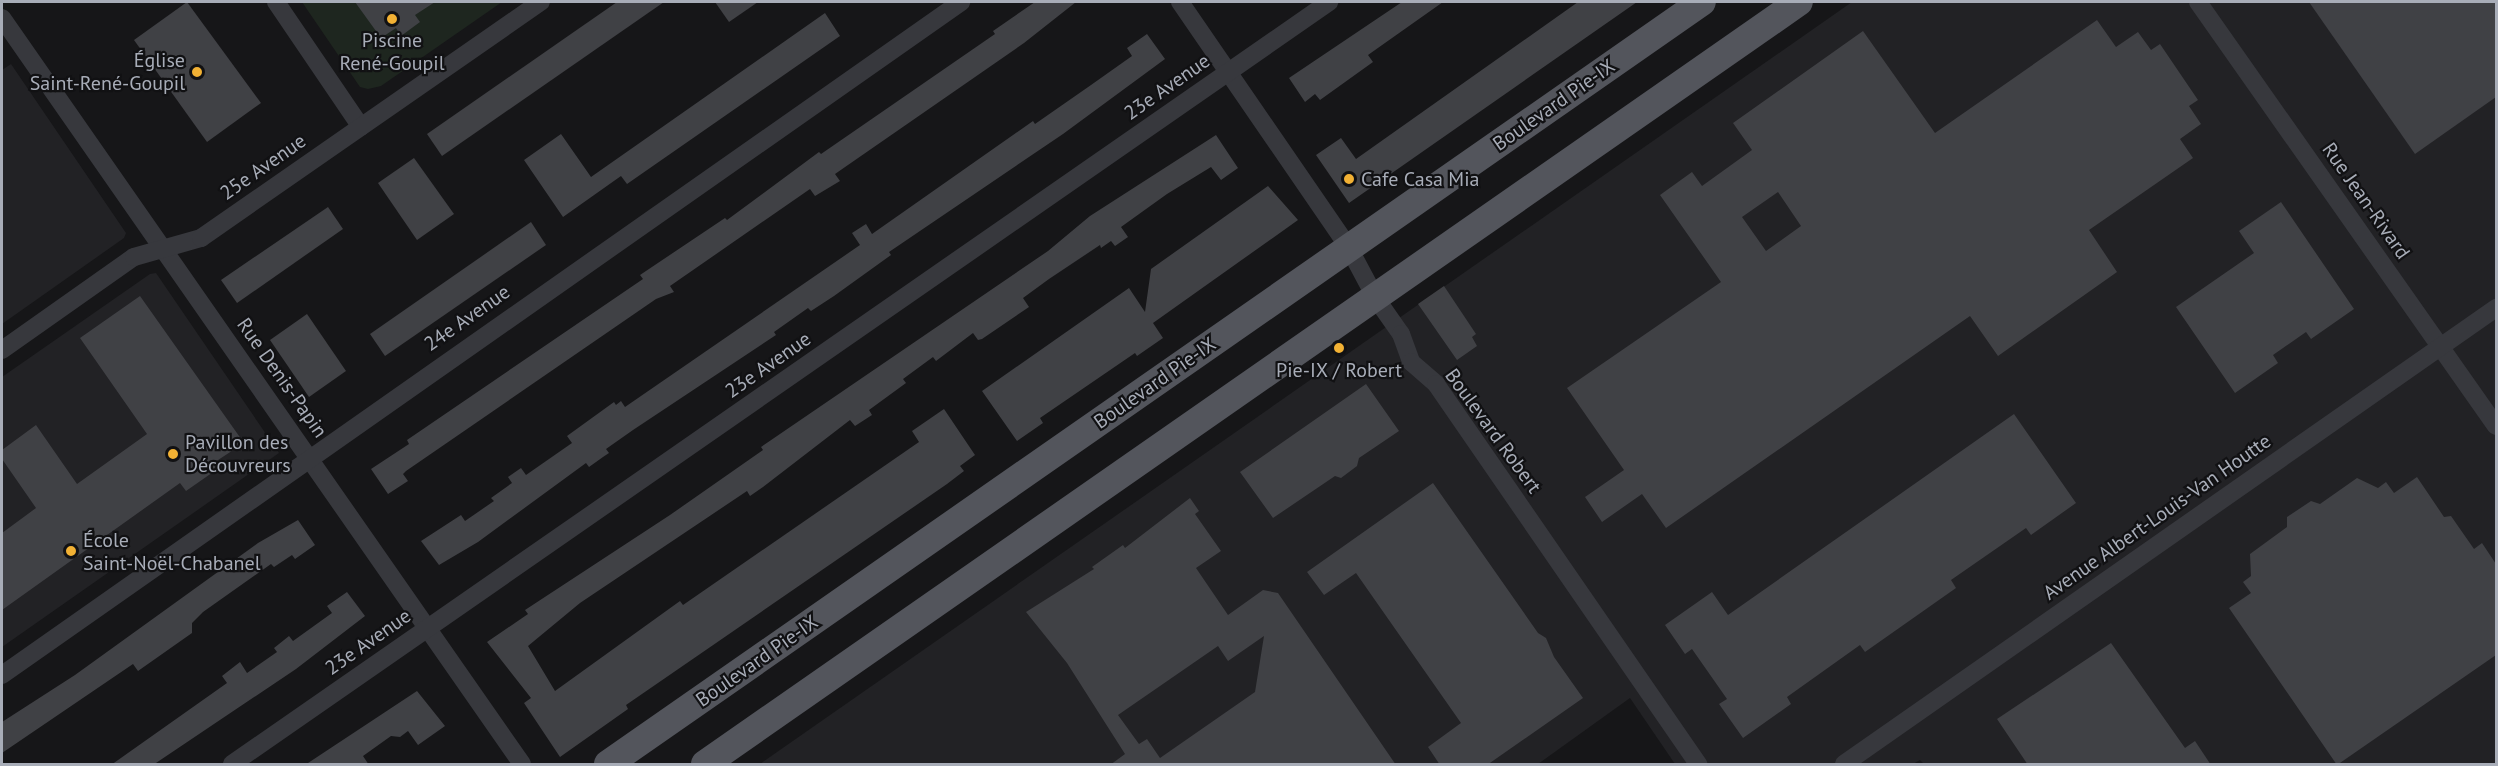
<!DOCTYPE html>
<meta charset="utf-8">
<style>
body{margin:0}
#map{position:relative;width:2498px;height:766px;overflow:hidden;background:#161618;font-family:"PT Sans",sans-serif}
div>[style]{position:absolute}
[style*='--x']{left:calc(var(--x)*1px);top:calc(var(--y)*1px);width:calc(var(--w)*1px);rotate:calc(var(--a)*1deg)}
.built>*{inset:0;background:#222225}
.green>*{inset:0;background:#1e261f}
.building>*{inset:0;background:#404145}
.minor>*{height:18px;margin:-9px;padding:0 9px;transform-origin:9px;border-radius:9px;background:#37383d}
.primary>*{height:28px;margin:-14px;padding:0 14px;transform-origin:14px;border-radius:14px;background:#53555c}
.dots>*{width:16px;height:16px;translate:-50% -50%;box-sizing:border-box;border:3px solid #111113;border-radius:50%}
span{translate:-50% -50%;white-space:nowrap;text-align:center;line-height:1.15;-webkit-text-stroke:4.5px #111113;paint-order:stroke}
.poi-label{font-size:20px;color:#a8adb8}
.right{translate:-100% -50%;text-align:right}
.left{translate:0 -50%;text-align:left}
.street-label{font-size:20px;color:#a8adb8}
.frame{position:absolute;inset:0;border:3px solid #a8adb8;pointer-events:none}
</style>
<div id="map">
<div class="built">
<i style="clip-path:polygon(1852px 2px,2496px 2px,2496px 764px,1924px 764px,1920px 760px,1913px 764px,1675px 764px,1630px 698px,1538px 764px,760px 764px)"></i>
<i style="clip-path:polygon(11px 64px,126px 233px,124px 238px,2px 324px,2px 70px)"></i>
<i style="clip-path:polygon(156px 273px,279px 453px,2px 647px,2px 377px,150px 274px)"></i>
</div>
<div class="green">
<i style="clip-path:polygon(302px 2px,502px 2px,381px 86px,368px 89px,360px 87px)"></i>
</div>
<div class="building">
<i style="clip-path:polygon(187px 2px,261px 103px,207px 142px,134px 40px)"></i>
<i style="clip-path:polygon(355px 2px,435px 2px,415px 15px,420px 22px,401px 36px,396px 28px,381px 38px)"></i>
<i style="clip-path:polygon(617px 2px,664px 2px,442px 156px,427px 134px)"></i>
<i style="clip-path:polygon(715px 2px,758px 2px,729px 22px)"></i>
<i style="clip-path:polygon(1035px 2px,1076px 2px,1024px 43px,835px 174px,840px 181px,815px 196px,810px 189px,670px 286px,674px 292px,656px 299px,406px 471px,403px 474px,408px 481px,388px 494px,371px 469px,409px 444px,407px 440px,643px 279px,640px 275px,725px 218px,727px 220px,819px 152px,821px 154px,995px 34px,993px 31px)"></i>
<i style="clip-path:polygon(1402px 2px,1443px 2px,1368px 55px,1373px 62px,1320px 100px,1315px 94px,1305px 102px,1289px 78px)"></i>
<i style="clip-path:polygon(1578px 2px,1637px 2px,1349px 203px,1316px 155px,1341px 138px,1356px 159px)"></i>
<i style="clip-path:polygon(2309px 2px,2496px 2px,2496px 97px,2415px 154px)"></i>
<i style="clip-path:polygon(825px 13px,840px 36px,627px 184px,621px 176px,563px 217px,524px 160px,561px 134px,591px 177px)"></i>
<i style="clip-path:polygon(evenodd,2097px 20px,2116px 47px,2138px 32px,2151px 50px,2160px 44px,2198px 100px,2189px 106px,2201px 124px,2180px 139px,2193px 158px,2089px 230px,2117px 272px,1998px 356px,1970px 316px,1666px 528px,1642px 494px,1602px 522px,1585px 497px,1624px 470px,1567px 388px,1721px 282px,1660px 195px,1692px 172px,1702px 186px,1752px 150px,1733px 123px,1863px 31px,1935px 133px,2097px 20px,1778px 192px,1801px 226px,1766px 251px,1742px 217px,1778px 192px)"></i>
<i style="clip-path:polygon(1147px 34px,1165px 59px,1063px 134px,889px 252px,891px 255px,834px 296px,811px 311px,808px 308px,774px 332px,776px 335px,633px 430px,606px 449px,609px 453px,603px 457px,589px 467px,586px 463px,478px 542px,439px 565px,421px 541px,461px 515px,465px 521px,494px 501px,491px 498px,512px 483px,508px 477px,521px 468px,526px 475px,572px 443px,567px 436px,614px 402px,616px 405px,621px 401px,625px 407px,860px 245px,852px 233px,866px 224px,872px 234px,1033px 121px,1035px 124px,1091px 85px,1132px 56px,1127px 48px)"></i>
<i style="clip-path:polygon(1216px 135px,1238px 168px,1221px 180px,1211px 167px,1167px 194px,1121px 227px,1128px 237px,1115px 246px,1111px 241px,1101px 248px,1100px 245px,1049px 279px,1023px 298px,1029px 307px,982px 339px,978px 340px,973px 333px,936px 361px,933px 357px,903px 379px,906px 383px,869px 410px,872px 415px,855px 426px,850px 420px,763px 487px,750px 496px,747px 491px,580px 603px,528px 646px,555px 691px,680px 601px,683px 605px,919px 442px,912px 431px,944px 409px,975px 455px,960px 466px,964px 471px,947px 484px,626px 705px,628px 709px,560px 757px,524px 703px,531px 698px,487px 642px,528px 614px,525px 610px,670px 515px,763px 450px,761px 447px,1048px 251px,1090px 216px)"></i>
<i style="clip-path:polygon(414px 158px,454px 214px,417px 240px,378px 183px)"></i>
<i style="clip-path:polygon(1268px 186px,1298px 220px,1153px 323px,1163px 338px,1137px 356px,1135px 353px,1040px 418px,1043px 423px,1017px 441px,982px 391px,1129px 288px,1145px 312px,1151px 269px)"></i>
<i style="clip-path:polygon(2281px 202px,2354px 309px,2311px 339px,2306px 332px,2273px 355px,2278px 363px,2235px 393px,2176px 307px,2254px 253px,2239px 231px)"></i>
<i style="clip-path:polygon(328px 207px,343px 229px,237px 303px,221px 280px)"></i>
<i style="clip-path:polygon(531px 222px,546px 245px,385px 356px,370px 334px)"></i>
<i style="clip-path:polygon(1444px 286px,1476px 334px,1472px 337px,1477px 346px,1457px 360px,1418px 304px)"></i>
<i style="clip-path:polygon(140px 296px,244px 443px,215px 462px,219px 468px,186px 491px,180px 483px,2px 610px,2px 533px,36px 508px,2px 459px,2px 450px,36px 425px,77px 484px,147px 434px,80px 338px)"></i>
<i style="clip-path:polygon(307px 314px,346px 371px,309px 397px,270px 340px)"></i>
<i style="clip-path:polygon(1366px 384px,1399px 431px,1359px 458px,1357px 466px,1341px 478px,1335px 476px,1273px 518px,1240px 472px)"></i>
<i style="clip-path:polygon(2014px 414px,2076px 503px,2031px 535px,2026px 528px,1951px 580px,1956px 588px,1865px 652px,1860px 645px,1787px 697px,1791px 704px,1743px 738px,1719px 704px,1727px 699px,1692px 649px,1685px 654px,1665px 625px,1712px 592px,1728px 615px)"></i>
<i style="clip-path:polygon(2417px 477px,2444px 517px,2451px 516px,2474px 549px,2482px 543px,2496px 564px,2496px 655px,2337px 765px,2229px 608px,2251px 593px,2243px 582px,2251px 576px,2250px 554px,2287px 527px,2287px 517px,2311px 501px,2320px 504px,2357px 478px,2378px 488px,2386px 482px,2394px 493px)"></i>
<i style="clip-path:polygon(1433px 483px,1538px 633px,1546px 638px,1554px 657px,1583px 698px,1487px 765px,1440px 765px,1428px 747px,1461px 723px,1356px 573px,1324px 595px,1307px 572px)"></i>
<i style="clip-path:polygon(evenodd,1190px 498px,1199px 511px,1195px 514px,1221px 551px,1196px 568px,1228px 615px,1263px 590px,1278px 593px,1396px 765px,1110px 765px,1125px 754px,1067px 663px,1026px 612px,1094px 569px,1092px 567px,1123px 545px,1125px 548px,1190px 498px,1264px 636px,1255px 692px,1160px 758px,1147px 739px,1139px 744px,1118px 715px,1218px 646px,1228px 661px,1264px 636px)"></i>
<i style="clip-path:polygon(298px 520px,315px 545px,295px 559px,292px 555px,274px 567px,271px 564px,203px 612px,192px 623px,192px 633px,138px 671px,133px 664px,2px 753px,2px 722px,75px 675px,258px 543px)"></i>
<i style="clip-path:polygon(347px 592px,365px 616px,296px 669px,153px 765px,111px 765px,227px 683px,222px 676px,240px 662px,247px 673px,277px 652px,274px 648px,289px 636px,293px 641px,332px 613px,327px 606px)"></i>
<i style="clip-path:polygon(2111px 643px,2185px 748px,2195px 741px,2211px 765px,2028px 765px,1997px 719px)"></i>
<i style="clip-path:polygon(417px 691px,445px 726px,418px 745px,408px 731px,400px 737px,391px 736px,363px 756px,369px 765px,305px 765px)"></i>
</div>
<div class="minor">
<i style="--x:276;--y:2;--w:151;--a:55.8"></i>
<i style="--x:1180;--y:2;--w:298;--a:55.5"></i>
<i style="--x:1349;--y:248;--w:55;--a:62"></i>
<i style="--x:1375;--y:297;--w:45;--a:54.9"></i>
<i style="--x:1401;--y:334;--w:30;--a:70"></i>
<i style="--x:1411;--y:362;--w:33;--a:41"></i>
<i style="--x:1436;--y:384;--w:462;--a:55.4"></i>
<i style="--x:2198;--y:2;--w:518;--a:54.9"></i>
<i style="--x:2;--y:18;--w:909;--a:55.12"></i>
<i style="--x:2;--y:350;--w:161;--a:-35.2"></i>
<i style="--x:134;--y:257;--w:70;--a:-15.8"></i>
<i style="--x:201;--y:238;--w:414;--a:-34.8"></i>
<i style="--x:2;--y:675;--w:1172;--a:-35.06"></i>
<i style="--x:232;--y:764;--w:1336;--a:-34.78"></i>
<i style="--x:1844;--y:764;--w:796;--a:-34.97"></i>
</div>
<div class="primary">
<i style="--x:608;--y:764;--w:1333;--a:-34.86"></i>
<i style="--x:705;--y:764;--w:1333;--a:-34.86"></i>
</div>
<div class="dots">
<i style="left:392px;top:19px;background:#f2b134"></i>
<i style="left:197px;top:72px;background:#f2b134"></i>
<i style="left:1349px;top:179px;background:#f2b134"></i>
<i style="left:1339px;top:348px;background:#f2b134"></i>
<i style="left:173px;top:454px;background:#f2b134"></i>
<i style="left:71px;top:551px;background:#f2b134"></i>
</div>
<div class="poi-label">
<span style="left:392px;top:52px">Piscine<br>René-Goupil</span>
<span class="right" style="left:185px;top:72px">Église<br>Saint-René-Goupil</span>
<span class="left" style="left:1361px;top:179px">Cafe Casa Mia</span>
<span style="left:1339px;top:370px">Pie-IX / Robert</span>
<span class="left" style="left:185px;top:454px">Pavillon des<br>Découvreurs</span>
<span class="left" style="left:83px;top:552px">École<br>Saint-Noël-Chabanel</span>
</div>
<div class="street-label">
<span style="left:1167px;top:87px;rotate:-35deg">23e Avenue</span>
<span style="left:1554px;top:105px;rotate:-35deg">Boulevard Pie-IX</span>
<span style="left:263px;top:167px;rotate:-35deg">25e Avenue</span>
<span style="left:2366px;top:201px;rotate:55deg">Rue Jean-Rivard</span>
<span style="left:467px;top:318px;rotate:-35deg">24e Avenue</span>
<span style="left:768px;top:365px;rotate:-35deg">23e Avenue</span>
<span style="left:282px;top:378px;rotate:55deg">Rue Denis-Papin</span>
<span style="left:1155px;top:383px;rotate:-35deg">Boulevard Pie-IX</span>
<span style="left:1493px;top:431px;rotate:54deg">Boulevard Robert</span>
<span style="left:2157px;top:517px;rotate:-35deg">Avenue Albert-Louis-Van Houtte</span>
<span style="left:368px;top:642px;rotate:-35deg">23e Avenue</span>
<span style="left:757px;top:661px;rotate:-35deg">Boulevard Pie-IX</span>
</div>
<div class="frame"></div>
</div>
